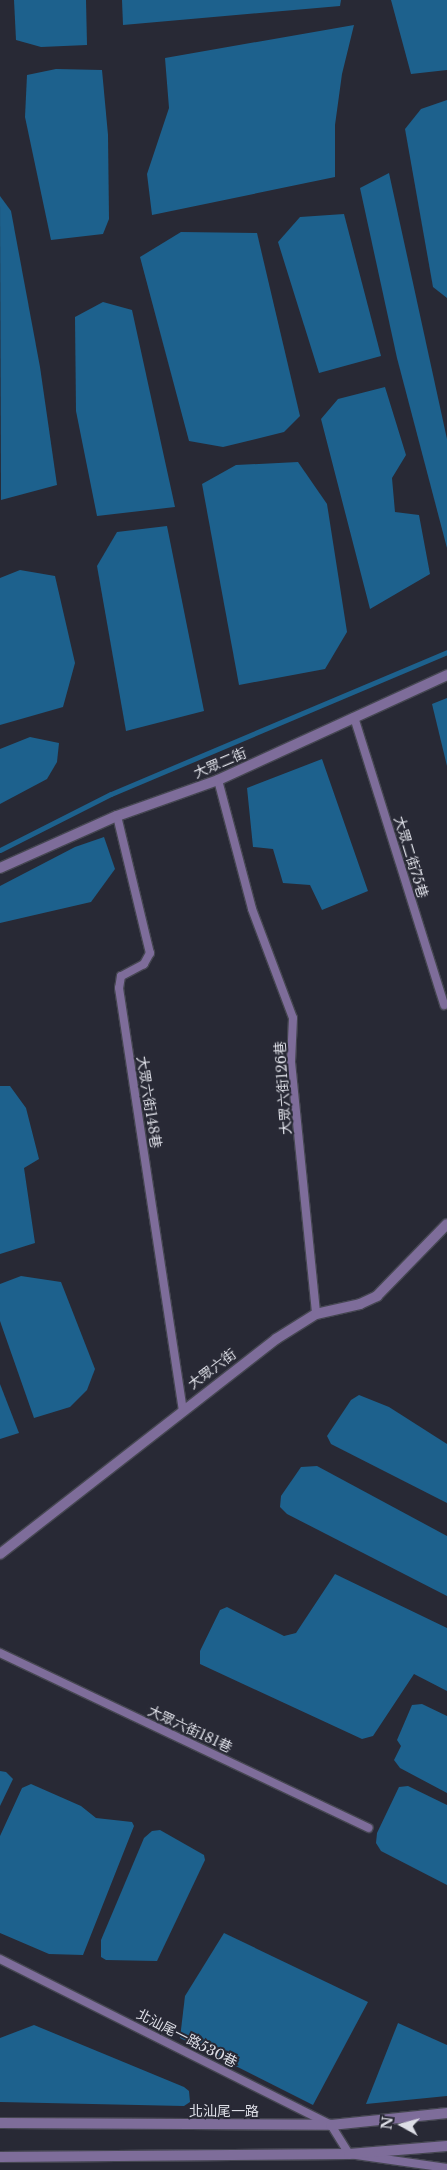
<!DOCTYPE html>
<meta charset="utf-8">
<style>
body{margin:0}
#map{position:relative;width:447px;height:2170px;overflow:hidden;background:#282935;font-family:"Libre Baskerville","Noto Sans TC",serif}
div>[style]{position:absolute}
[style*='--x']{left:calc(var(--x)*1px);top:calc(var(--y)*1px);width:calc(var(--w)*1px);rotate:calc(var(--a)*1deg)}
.water>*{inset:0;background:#1d618d}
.stream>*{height:5px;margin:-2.5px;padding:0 2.5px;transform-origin:2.5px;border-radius:2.5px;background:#1d618d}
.roads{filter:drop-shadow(1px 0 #454651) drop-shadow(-1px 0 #454651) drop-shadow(0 1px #454651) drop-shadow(0 -1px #454651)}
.service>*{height:8px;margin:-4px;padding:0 4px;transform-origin:4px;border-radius:4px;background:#7e6d9a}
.minor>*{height:10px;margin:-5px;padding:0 5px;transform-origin:5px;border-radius:5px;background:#7e6d9a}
.tertiary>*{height:10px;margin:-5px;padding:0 5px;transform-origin:5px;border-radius:5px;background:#7e6d9a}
span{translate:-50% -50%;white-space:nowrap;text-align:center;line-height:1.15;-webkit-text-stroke:4px #282935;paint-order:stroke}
.street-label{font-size:14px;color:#dddee6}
.north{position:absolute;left:377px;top:2100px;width:50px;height:50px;-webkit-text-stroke:4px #282935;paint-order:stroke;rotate:277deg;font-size:14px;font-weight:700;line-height:20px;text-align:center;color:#dddee6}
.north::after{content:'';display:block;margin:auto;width:18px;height:22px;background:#dddee6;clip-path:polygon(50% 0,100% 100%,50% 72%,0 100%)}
</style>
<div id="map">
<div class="water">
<i style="clip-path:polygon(14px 0,86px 0,87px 45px,41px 47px,16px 40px)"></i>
<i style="clip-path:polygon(122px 0,341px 0,340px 6px,123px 25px)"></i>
<i style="clip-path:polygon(391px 0,447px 0,447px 70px,411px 74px)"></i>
<i style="clip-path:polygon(354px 25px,342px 74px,335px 125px,335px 177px,152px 215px,147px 174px,169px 108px,165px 58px)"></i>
<i style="clip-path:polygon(56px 69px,102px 70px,108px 135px,109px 219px,103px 234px,51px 240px,25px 117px,27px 75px)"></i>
<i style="clip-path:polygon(447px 100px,447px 298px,433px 287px,405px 129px,421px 109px)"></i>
<i style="clip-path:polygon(389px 173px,447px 439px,447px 548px,397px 358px,360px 188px)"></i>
<i style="clip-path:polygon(0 196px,11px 211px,40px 367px,57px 485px,1px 500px)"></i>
<i style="clip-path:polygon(344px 214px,381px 356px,319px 373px,278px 242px,300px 217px)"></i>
<i style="clip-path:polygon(181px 232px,257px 233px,300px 416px,284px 432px,223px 447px,189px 441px,140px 257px)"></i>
<i style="clip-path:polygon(103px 302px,132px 310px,175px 507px,97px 516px,76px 411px,75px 317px)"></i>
<i style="clip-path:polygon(385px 387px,406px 455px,392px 478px,395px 512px,419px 515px,430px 574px,370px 609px,321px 419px,338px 399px)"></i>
<i style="clip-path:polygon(298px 462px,327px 504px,347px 632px,325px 669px,239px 685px,202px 484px,236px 465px)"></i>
<i style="clip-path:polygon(167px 526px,204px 711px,126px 731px,97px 566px,117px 532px)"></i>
<i style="clip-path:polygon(20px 570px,55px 576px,75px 663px,63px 707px,0 725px,0 578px)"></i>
<i style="clip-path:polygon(447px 698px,447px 766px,432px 704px)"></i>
<i style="clip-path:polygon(30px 737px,59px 743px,57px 762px,47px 779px,0 804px,0 749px)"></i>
<i style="clip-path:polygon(322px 759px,368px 891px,322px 910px,310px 885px,283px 883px,273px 849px,253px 847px,247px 788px)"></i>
<i style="clip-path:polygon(104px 837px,115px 869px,91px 902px,0 923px,0 886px,75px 847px)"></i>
<i style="clip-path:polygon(0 1086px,10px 1086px,26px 1108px,39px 1159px,24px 1168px,35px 1243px,0 1254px)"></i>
<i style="clip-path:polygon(21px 1276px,61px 1282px,95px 1369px,87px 1390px,70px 1407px,34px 1418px,0 1321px,0 1284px)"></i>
<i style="clip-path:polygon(0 1384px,19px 1433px,0 1439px)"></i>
<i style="clip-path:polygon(359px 1395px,389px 1407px,447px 1444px,447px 1503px,331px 1444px,327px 1436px,351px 1400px)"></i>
<i style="clip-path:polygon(317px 1466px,447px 1536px,447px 1596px,287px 1514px,280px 1507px,281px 1496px,301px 1467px)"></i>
<i style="clip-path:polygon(335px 1574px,447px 1628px,447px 1691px,414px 1674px,373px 1736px,362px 1739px,200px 1664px,200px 1651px,220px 1610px,227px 1607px,284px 1636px,296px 1633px)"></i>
<i style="clip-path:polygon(422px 1704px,447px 1716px,447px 1793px,400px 1768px,394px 1760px,401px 1746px,397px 1740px,412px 1705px)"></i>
<i style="clip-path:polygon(0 1771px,6px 1772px,13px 1779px,0 1806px)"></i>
<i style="clip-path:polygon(31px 1784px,81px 1806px,96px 1818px,132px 1822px,134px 1826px,83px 1955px,49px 1954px,0 1933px,0 1836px,22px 1788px)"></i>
<i style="clip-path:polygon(408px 1786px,447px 1805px,447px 1885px,381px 1851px,376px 1843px,377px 1833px,399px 1787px)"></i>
<i style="clip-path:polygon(160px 1830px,204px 1855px,205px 1860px,157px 1961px,106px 1960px,101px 1957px,101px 1940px,144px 1838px,152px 1831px)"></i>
<i style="clip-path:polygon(224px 1933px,368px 2002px,313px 2105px,180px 2038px,185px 1996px)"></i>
<i style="clip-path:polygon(398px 2023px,447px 2045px,447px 2096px,366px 2104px)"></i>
<i style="clip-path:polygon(34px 2025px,184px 2087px,189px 2091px,190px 2102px,184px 2106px,0 2102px,0 2038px)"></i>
</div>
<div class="stream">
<i style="--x:0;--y:850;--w:124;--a:-26.8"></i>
<i style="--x:111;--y:794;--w:365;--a:-22.9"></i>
</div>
<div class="roads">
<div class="service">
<i style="--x:354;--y:717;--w:302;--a:72.6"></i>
<i style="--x:218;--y:780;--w:133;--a:75.2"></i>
<i style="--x:252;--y:909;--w:116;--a:69.4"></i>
<i style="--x:293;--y:1018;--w:44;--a:92.6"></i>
<i style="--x:291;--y:1062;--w:253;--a:84.3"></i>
<i style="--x:117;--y:816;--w:141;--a:76.5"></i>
<i style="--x:150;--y:953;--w:13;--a:119"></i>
<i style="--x:144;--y:964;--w:26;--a:152"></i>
<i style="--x:121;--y:976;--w:12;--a:99"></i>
<i style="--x:119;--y:988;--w:426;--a:81.4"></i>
<i style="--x:0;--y:1653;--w:408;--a:25.4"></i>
<i style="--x:0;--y:1959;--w:370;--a:26.6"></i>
<i style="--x:331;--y:2125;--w:34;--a:58"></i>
<i style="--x:349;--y:2154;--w:99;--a:8.1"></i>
</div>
<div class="minor">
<i style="--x:0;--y:868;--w:128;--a:-24"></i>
<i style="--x:117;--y:816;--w:107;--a:-19.6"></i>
<i style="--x:218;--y:780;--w:252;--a:-24.6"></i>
<i style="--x:0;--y:1554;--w:350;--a:-37.9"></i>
<i style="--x:276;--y:1339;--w:47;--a:-32"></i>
<i style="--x:316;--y:1314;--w:45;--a:-12.8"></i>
<i style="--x:360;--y:1304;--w:19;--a:-25"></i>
<i style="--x:377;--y:1296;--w:100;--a:-45.8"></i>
</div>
<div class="tertiary">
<i style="--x:0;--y:2123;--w:331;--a:0.3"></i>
<i style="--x:331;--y:2125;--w:117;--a:-5.9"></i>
<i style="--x:0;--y:2157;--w:349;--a:-0.5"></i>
<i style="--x:349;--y:2154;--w:98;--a:-4.7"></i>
</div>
</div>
<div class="street-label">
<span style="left:220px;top:763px;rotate:-23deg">大眾二街</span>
<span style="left:411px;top:857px;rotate:73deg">大眾二街75巷</span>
<span style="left:283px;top:1088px;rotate:-94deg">大眾六街126巷</span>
<span style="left:149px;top:1102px;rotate:81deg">大眾六街148巷</span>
<span style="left:212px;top:1369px;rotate:-37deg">大眾六街</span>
<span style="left:190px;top:1729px;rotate:25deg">大眾六街181巷</span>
<span style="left:187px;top:2038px;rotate:27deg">北汕尾一路530巷</span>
<span style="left:224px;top:2111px">北汕尾一路</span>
</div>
<div class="north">N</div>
</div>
